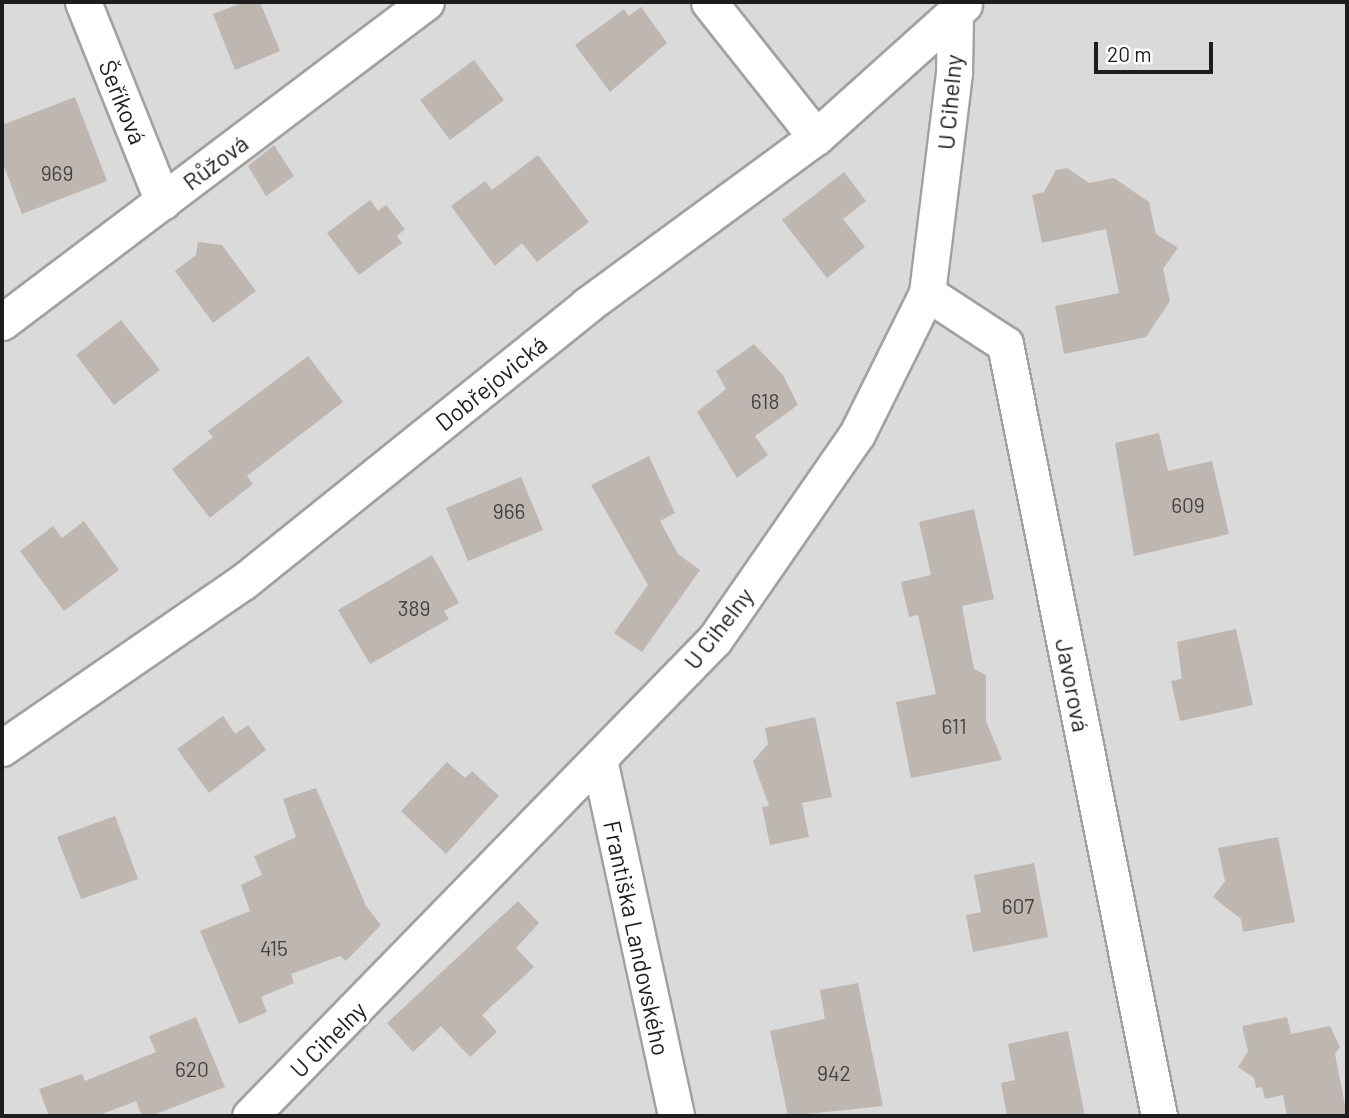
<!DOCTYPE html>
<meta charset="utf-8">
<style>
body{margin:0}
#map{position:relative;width:1349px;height:1118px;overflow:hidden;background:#eeeae4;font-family:Barlow,sans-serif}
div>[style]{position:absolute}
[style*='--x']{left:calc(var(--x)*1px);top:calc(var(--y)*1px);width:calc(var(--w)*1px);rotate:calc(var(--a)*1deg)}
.residential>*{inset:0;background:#dbdada}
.building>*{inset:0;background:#beb6b1}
.roads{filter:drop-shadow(2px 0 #a1a1a1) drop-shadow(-2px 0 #a1a1a1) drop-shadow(0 2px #a1a1a1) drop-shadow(0 -2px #a1a1a1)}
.minor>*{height:35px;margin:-17.5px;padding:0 17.5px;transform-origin:17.5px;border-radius:17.5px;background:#fff}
span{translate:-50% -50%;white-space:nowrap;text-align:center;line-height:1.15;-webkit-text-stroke:6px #fff;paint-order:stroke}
.number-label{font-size:21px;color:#454342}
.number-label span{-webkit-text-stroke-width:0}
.street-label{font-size:24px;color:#1d1d1d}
.frame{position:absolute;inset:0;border:4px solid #1d1d1d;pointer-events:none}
.scale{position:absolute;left:1094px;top:42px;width:119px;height:32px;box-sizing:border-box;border:4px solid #1d1d1d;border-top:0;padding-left:9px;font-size:21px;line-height:24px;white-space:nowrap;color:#1d1d1d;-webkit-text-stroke:5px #fff;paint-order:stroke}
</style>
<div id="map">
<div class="residential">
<i style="clip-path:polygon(2px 2px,1347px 2px,1347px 1116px,2px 1116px)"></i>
</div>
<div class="building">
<i style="clip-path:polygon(244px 2px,260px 2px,280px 51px,235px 70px,213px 14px)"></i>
<i style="clip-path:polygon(641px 7px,667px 43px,610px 92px,575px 45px,624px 9px,629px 16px)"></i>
<i style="clip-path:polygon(474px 60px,504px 100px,450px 140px,420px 100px)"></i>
<i style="clip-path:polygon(75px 97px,107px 181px,22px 214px,2px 161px,2px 125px)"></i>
<i style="clip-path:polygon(274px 145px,294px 176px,266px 196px,248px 166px)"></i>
<i style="clip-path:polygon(538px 155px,589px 222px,537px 262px,522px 243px,495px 266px,451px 206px,485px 181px,492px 190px)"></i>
<i style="clip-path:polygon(1067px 168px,1089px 183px,1114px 178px,1149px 202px,1156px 234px,1178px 248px,1163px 269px,1170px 301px,1146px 337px,1064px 354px,1055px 306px,1119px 293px,1106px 229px,1042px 243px,1032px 195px,1044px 192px,1056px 170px)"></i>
<i style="clip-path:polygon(844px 172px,866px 201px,843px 219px,865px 247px,827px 278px,782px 220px)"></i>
<i style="clip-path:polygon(370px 200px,378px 211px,386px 205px,405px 229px,397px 236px,402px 243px,359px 275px,327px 233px)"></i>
<i style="clip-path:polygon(198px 242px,222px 245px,256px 291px,213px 323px,175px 271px,196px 255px)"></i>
<i style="clip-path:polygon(121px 320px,160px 370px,114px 405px,76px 355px)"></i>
<i style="clip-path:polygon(754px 344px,783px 375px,798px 405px,755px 436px,768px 455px,737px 478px,697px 412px,726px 389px,716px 371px)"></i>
<i style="clip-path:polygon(308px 356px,343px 402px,247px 476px,253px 484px,210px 518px,172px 469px,213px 437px,208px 431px)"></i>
<i style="clip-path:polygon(1159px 433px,1168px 471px,1212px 461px,1229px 534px,1134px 556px,1115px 443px)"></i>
<i style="clip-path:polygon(649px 456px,675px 513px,660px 521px,678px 554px,700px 570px,642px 652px,614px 633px,648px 585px,591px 485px)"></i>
<i style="clip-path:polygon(521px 477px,543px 530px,468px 561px,446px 508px)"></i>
<i style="clip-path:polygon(974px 509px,994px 599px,962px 606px,974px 669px,986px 675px,986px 721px,1002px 760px,911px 778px,896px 702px,936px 694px,918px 615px,909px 617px,901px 582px,931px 575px,919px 522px)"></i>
<i style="clip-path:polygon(84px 521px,119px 570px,64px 611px,20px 551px,53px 526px,62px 538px)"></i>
<i style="clip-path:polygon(432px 555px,459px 603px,444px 611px,449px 619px,370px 664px,338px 610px)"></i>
<i style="clip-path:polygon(1236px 629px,1253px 705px,1180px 721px,1171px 681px,1182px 679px,1177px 642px)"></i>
<i style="clip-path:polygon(223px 716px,235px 734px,248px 725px,266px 750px,209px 793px,177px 749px)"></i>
<i style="clip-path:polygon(815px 717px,832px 797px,802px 803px,809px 837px,770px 845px,762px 807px,769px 806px,753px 761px,768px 744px,765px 728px)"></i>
<i style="clip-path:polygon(447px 762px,465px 778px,472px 771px,499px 796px,446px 854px,401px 811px)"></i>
<i style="clip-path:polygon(316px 788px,366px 906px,381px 925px,346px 961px,340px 956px,291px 974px,294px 983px,261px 997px,267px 1012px,239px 1024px,200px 931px,250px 911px,241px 885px,262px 875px,254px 856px,296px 837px,283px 799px)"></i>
<i style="clip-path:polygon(115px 816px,138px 879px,81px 899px,57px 837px)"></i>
<i style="clip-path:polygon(1278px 837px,1295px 922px,1243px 932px,1241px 919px,1213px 897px,1225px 881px,1218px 848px)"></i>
<i style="clip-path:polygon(1034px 863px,1048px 937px,973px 952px,966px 915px,981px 912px,974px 875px)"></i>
<i style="clip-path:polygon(518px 901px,539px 923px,516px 948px,534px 967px,482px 1015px,497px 1032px,470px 1057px,441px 1026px,413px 1052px,387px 1023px)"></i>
<i style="clip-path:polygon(858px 983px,883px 1106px,788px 1116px,770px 1031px,825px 1019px,820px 990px)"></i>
<i style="clip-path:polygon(196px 1017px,225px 1087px,151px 1116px,142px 1116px,136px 1101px,97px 1116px,49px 1116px,39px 1089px,82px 1074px,85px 1081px,156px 1052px,149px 1036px)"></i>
<i style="clip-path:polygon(1287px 1017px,1291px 1034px,1330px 1026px,1340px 1047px,1335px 1054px,1347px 1116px,1287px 1116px,1283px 1095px,1265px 1099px,1262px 1087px,1256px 1088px,1254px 1078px,1238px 1067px,1248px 1051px,1242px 1026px)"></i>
<i style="clip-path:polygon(1068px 1031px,1085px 1116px,1007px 1116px,1001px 1083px,1015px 1080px,1008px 1044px)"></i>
</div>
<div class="roads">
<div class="minor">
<i style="--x:83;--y:2;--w:215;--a:68.2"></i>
<i style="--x:709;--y:2;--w:172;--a:51.6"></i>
<i style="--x:927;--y:293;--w:93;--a:33.2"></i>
<i style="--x:1005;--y:344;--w:787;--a:78.72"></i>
<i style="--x:2;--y:322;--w:531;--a:-37.04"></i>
<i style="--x:2;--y:748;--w:293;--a:-34.6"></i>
<i style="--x:243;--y:582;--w:442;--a:-38.8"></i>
<i style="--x:587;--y:305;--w:284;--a:-36.3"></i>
<i style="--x:816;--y:137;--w:199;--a:-41.9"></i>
<i style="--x:599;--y:759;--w:365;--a:77.8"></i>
<i style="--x:250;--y:1116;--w:666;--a:-45.73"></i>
<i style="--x:715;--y:639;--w:249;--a:-55.3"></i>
<i style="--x:857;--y:434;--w:157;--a:-63.6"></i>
<i style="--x:927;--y:293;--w:223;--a:-83"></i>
<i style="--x:954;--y:72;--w:58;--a:-89"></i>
</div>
</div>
<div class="number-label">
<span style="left:57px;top:173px">969</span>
<span style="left:765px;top:401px">618</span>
<span style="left:1188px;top:505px">609</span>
<span style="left:509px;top:511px">966</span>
<span style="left:414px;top:608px">389</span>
<span style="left:954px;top:726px">611</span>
<span style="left:1018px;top:906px">607</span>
<span style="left:274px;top:948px">415</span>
<span style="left:192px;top:1069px">620</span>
<span style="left:834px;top:1073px">942</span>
</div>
<div class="street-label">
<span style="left:123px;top:102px;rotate:68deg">Šeříková</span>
<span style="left:949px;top:102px;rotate:-85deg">U Cihelny</span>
<span style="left:215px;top:162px;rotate:-37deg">Růžová</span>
<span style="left:491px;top:383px;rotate:-39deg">Dobřejovická</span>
<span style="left:718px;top:628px;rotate:-52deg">U Cihelny</span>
<span style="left:1073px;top:685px;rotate:79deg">Javorová</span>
<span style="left:637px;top:938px;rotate:78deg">Františka Landovského</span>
<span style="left:328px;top:1039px;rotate:-45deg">U Cihelny</span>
</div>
<div class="frame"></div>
<div class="scale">20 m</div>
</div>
